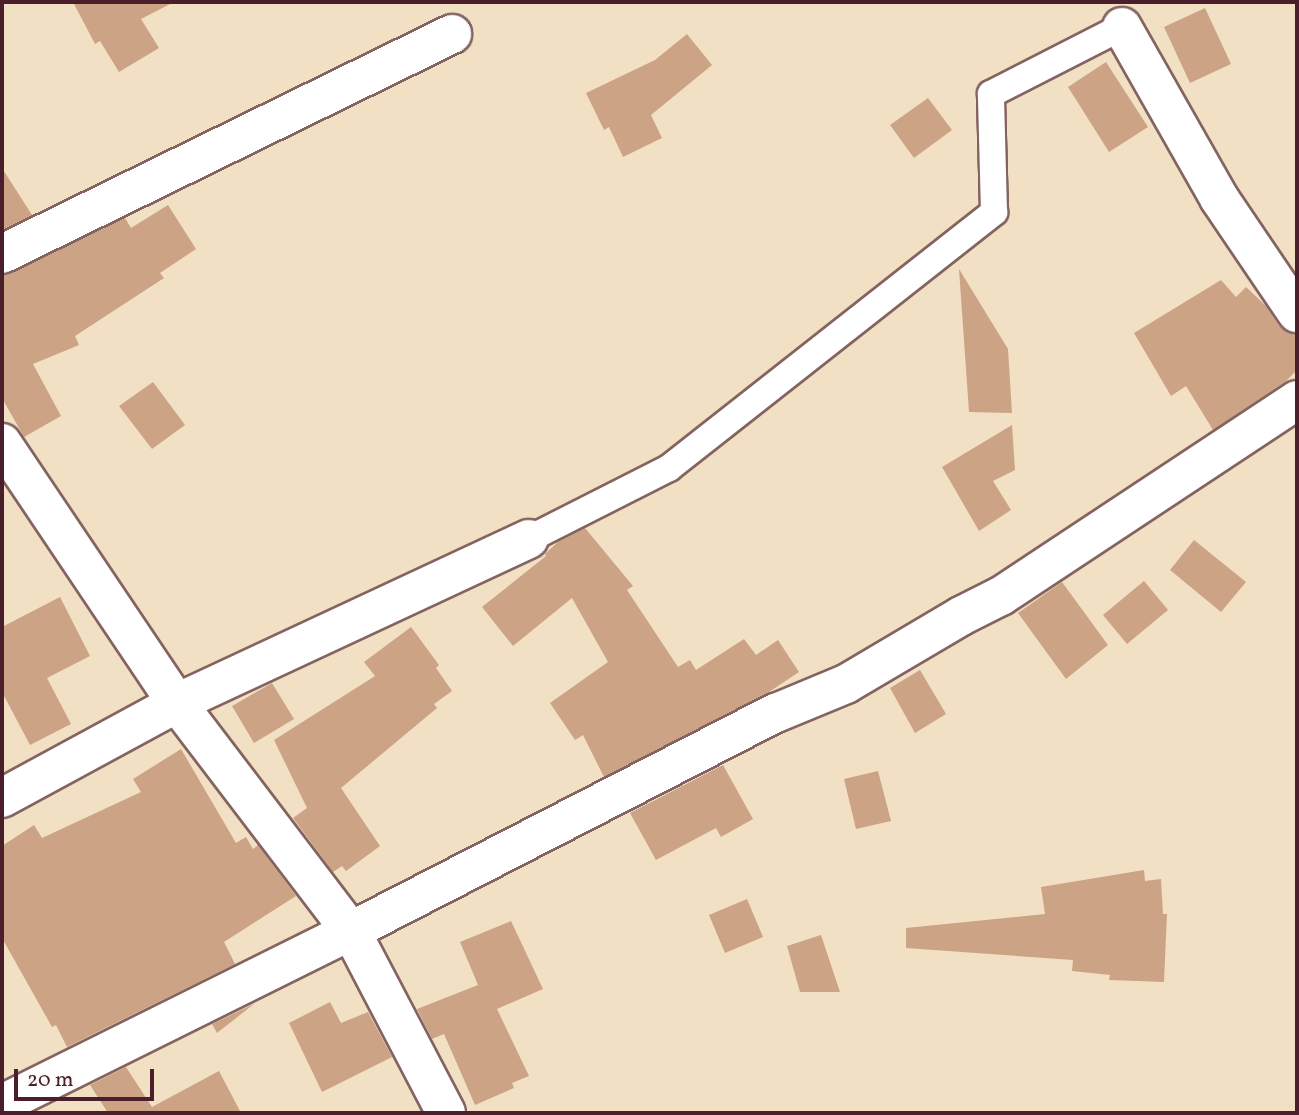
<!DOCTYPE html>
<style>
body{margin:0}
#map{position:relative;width:1299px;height:1115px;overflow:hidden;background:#f1e0c3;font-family:Vollkorn,serif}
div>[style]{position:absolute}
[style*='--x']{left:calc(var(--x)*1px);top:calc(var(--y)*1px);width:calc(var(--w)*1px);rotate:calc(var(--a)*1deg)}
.building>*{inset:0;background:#cda385}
.roads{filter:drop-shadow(2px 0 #846360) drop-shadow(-2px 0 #846360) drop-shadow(0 2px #846360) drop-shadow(0 -2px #846360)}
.lane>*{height:26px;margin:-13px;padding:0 13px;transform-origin:13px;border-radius:13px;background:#fff}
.street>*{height:38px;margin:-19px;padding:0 19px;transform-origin:19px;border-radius:19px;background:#fff}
span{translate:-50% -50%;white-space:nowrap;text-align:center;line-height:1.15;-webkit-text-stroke:5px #fdfcf7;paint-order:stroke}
.frame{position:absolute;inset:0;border:4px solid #4a1f2b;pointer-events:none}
.scale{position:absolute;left:14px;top:1069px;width:140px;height:32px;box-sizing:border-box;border:4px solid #4a1f2b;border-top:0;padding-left:9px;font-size:21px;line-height:24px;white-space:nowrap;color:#4a1f2b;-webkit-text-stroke:5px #fdfcf7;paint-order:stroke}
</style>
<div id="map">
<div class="building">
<i style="clip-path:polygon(73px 2px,174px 2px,141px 19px,159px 48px,119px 72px,100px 41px,95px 44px)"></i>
<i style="clip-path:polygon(1205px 8px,1231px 64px,1190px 83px,1164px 27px)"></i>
<i style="clip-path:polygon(687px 34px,712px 65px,651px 115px,662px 138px,623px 157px,609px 127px,604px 130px,586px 93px,655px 60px)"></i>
<i style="clip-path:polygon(1106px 62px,1148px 127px,1109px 152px,1068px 87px)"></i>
<i style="clip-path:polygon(928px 98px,952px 130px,914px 158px,890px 125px)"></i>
<i style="clip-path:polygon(2px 168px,32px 215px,2px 230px)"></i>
<i style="clip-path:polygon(168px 205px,196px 249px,160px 273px,164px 278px,75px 336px,79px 345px,33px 364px,61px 416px,24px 437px,2px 398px,2px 276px,125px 218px,131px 228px)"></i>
<i style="clip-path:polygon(959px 269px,1008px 349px,1012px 413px,969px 412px)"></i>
<i style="clip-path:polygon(1221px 280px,1236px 297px,1246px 287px,1266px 306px,1279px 326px,1297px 336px,1297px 370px,1286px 381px,1213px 430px,1186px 386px,1171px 396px,1134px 333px)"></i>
<i style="clip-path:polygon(153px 382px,185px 425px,152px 449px,119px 406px)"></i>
<i style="clip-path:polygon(1012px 425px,1015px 470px,993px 481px,1011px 510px,979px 531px,942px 467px)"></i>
<i style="clip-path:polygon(585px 528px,633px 586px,627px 590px,678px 667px,690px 660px,696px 670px,744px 639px,756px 655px,778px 640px,799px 672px,769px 692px,604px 777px,583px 735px,575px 740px,550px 703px,608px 662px,572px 598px,513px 646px,482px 607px,546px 556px,545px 554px,558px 542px)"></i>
<i style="clip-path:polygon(1194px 540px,1246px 582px,1221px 612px,1170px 570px)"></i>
<i style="clip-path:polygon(1144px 581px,1168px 610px,1127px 644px,1103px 615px)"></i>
<i style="clip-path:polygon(1062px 582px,1108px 645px,1066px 679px,1018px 613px)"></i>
<i style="clip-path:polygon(60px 597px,90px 656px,47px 678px,71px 724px,30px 745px,2px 692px,2px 627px)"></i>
<i style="clip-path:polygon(411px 627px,439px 665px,436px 668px,452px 691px,434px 704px,437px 708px,341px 788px,380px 846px,346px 871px,342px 866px,333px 872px,293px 818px,307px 808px,274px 740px,375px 676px,364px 662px)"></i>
<i style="clip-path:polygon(920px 670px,946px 714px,915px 733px,890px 688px)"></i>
<i style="clip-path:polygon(272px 683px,294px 719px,254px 743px,232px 706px)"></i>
<i style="clip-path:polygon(181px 749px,236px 843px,246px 837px,253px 849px,258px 845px,296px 896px,224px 942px,235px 964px,67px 1047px,56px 1025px,52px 1027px,2px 938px,2px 846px,34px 825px,42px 838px,141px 792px,133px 779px)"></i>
<i style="clip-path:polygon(723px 765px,753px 819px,721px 837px,716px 828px,656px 860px,630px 813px)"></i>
<i style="clip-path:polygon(878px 771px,891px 821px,856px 829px,844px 779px)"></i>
<i style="clip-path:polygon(1144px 870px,1145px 881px,1161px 879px,1163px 914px,1167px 914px,1164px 982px,1109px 980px,1110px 975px,1072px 971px,1073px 960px,906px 948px,906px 928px,1045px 914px,1041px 887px)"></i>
<i style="clip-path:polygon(747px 899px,763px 937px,725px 953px,709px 915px)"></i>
<i style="clip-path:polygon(511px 921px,543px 989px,497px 1009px,529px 1076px,512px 1083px,514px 1088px,475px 1105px,444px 1034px,432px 1039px,417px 1009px,478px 985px,460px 942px)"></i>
<i style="clip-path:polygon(821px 935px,840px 992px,800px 992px,787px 946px)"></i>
<i style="clip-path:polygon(330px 1002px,341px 1023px,368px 1012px,392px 1057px,322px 1092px,289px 1023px)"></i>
<i style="clip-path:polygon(254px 1004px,217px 1033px,212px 1024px)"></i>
<i style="clip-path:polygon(126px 1067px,152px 1107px,219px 1071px,241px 1113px,108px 1113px,90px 1085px)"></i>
</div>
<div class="roads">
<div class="lane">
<i style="--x:529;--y:539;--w:157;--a:-26.9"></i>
<i style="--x:669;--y:468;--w:414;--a:-38.2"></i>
<i style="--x:994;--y:212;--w:118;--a:-91.5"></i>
<i style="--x:991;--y:94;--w:147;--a:-27.1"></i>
</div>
<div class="street">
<i style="--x:1122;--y:27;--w:197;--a:60.4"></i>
<i style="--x:1219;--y:198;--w:139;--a:55.9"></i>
<i style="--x:2;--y:254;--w:501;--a:-26.05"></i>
<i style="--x:2;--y:443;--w:313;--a:56.1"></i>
<i style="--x:177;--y:703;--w:287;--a:52.7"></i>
<i style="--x:351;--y:931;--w:205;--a:62.4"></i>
<i style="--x:2;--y:798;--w:199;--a:-28.5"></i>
<i style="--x:177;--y:703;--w:388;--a:-25"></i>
<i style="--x:2;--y:1104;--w:390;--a:-26.4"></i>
<i style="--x:351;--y:931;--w:478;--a:-27.2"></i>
<i style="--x:776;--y:713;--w:76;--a:-22.5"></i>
<i style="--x:846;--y:684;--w:134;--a:-30.6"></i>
<i style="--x:961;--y:616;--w:45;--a:-26.6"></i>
<i style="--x:1001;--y:596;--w:355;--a:-33.5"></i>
</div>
</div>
<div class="frame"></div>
<div class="scale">20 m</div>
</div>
